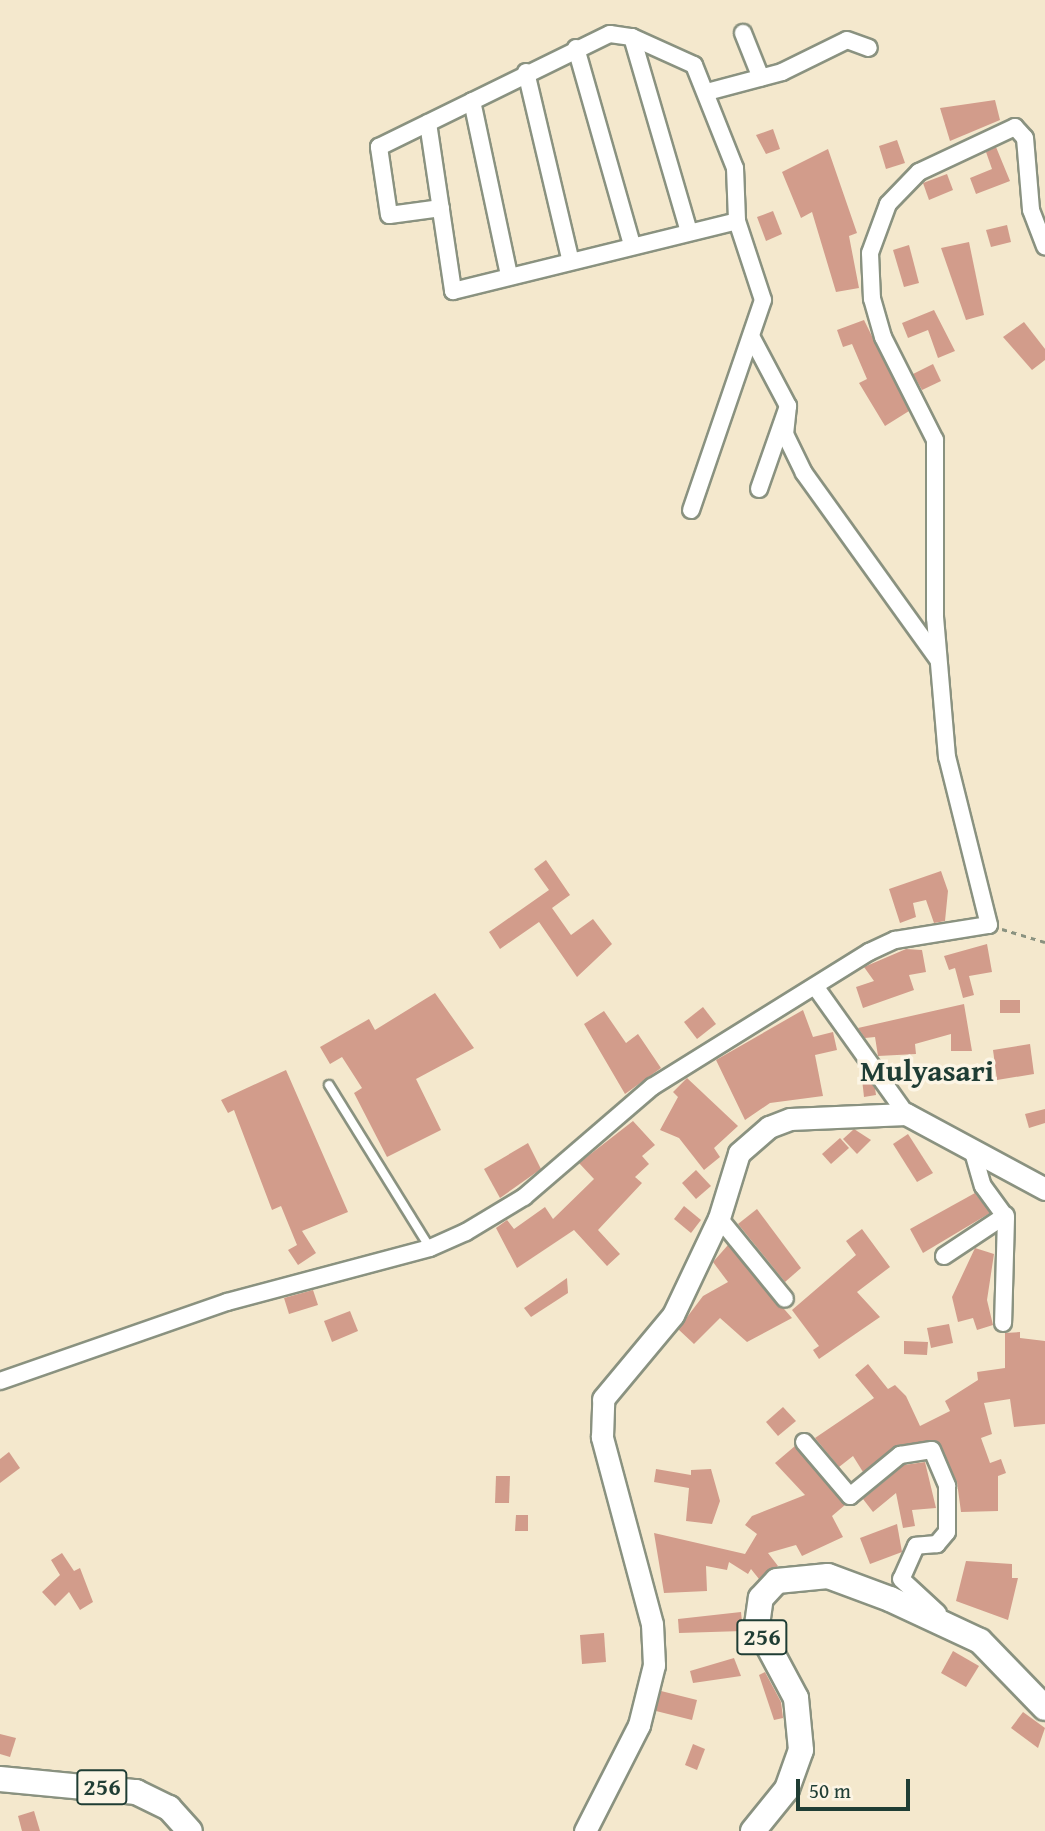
<!DOCTYPE html>
<style>
body{margin:0}
#map{position:relative;width:1045px;height:1831px;overflow:hidden;background:#f4e8cd;font-family:"Gentium Book Plus",serif}
div>[style]{position:absolute}
[style*='--x']{left:calc(var(--x)*1px);top:calc(var(--y)*1px);width:calc(var(--w)*1px);rotate:calc(var(--a)*1deg)}
.building>*{inset:0;background:#d29c8b}
.path>*{height:2.5px;margin-top:-1.25px;transform-origin:0;background:repeating-linear-gradient(90deg,#8a9280 0 5px,transparent 0 10px)}
.roads{filter:drop-shadow(2px 0 #8a9280) drop-shadow(-2px 0 #8a9280) drop-shadow(0 2px #8a9280) drop-shadow(0 -2px #8a9280)}
.lane>*{height:8px;margin:-4px;padding:0 4px;transform-origin:4px;border-radius:4px;background:#fff}
.street>*{height:16px;margin:-8px;padding:0 8px;transform-origin:8px;border-radius:8px;background:#fff}
.secondary>*{height:21px;margin:-10.5px;padding:0 10.5px;transform-origin:10.5px;border-radius:10.5px;background:#fff}
.primary>*{height:24px;margin:-12px;padding:0 12px;transform-origin:12px;border-radius:12px;background:#fff}
span{translate:-50% -50%;white-space:nowrap;text-align:center;line-height:1.15;-webkit-text-stroke:7px #fcf5e5;paint-order:stroke}
.shield-label span{padding:2px 5px;background:#fcf5e5;border:2px solid;border-radius:5px;-webkit-text-stroke-width:0}
.shield-label{font-size:24px;color:#1f3d34;font-weight:700}
.quarter-label{font-size:30px;color:#1f3d34;font-weight:700}
.scale{position:absolute;left:796px;top:1779px;width:114px;height:32px;box-sizing:border-box;border:4px solid #1f3d34;border-top:0;padding-left:9px;font-size:21px;line-height:24px;white-space:nowrap;color:#1f3d34;-webkit-text-stroke:5px #fcf5e5;paint-order:stroke}
</style>
<div id="map">
<div class="building">
<i style="clip-path:polygon(995px 100px,1000px 120px,950px 141px,940px 108px)"></i>
<i style="clip-path:polygon(773px 129px,780px 149px,766px 154px,756px 135px)"></i>
<i style="clip-path:polygon(897px 140px,905px 163px,886px 169px,879px 146px)"></i>
<i style="clip-path:polygon(996px 147px,1010px 181px,976px 194px,970px 178px,992px 169px,986px 152px)"></i>
<i style="clip-path:polygon(828px 149px,857px 233px,849px 236px,859px 288px,836px 292px,812px 212px,801px 218px,782px 172px)"></i>
<i style="clip-path:polygon(947px 174px,953px 190px,929px 200px,923px 183px)"></i>
<i style="clip-path:polygon(773px 211px,782px 234px,766px 241px,757px 217px)"></i>
<i style="clip-path:polygon(1007px 225px,1011px 242px,991px 247px,986px 230px)"></i>
<i style="clip-path:polygon(969px 242px,984px 315px,966px 320px,941px 248px)"></i>
<i style="clip-path:polygon(909px 245px,919px 283px,904px 287px,893px 250px)"></i>
<i style="clip-path:polygon(934px 310px,955px 351px,938px 358px,928px 330px,908px 338px,902px 323px)"></i>
<i style="clip-path:polygon(864px 320px,909px 411px,885px 426px,859px 383px,867px 379px,852px 344px,843px 347px,837px 330px)"></i>
<i style="clip-path:polygon(1024px 322px,1045px 349px,1045px 360px,1032px 370px,1003px 337px)"></i>
<i style="clip-path:polygon(933px 364px,941px 381px,922px 390px,913px 374px)"></i>
<i style="clip-path:polygon(546px 860px,570px 895px,552px 908px,571px 935px,593px 919px,612px 944px,577px 977px,539px 922px,500px 949px,489px 932px,549px 890px,534px 869px)"></i>
<i style="clip-path:polygon(941px 871px,948px 891px,945px 921px,934px 923px,926px 900px,913px 903px,916px 917px,900px 923px,889px 889px)"></i>
<i style="clip-path:polygon(987px 944px,992px 972px,969px 976px,974px 995px,963px 998px,955px 968px,949px 970px,944px 956px)"></i>
<i style="clip-path:polygon(906px 949px,922px 950px,926px 972px,909px 975px,914px 990px,863px 1008px,856px 987px,874px 981px,864px 967px)"></i>
<i style="clip-path:polygon(435px 993px,474px 1048px,416px 1079px,441px 1130px,387px 1157px,354px 1093px,362px 1088px,342px 1057px,330px 1064px,320px 1047px,369px 1019px,375px 1030px)"></i>
<i style="clip-path:polygon(1000px 1000px,1020px 1000px,1020px 1013px,1000px 1013px)"></i>
<i style="clip-path:polygon(964px 1004px,972px 1051px,951px 1051px,951px 1034px,915px 1044px,916px 1054px,878px 1056px,875px 1037px,865px 1038px,858px 1028px)"></i>
<i style="clip-path:polygon(703px 1007px,716px 1024px,697px 1039px,684px 1022px)"></i>
<i style="clip-path:polygon(803px 1010px,813px 1037px,833px 1032px,837px 1050px,815px 1055px,823px 1096px,770px 1103px,745px 1120px,716px 1060px)"></i>
<i style="clip-path:polygon(604px 1011px,626px 1043px,638px 1034px,661px 1068px,625px 1094px,584px 1024px)"></i>
<i style="clip-path:polygon(1030px 1044px,1034px 1074px,997px 1080px,993px 1050px)"></i>
<i style="clip-path:polygon(286px 1070px,348px 1212px,302px 1231px,316px 1253px,298px 1265px,288px 1250px,297px 1245px,281px 1206px,272px 1210px,234px 1110px,228px 1113px,221px 1100px)"></i>
<i style="clip-path:polygon(861px 1070px,875px 1088px,876px 1095px,864px 1097px)"></i>
<i style="clip-path:polygon(687px 1078px,738px 1126px,714px 1148px,720px 1157px,704px 1170px,679px 1138px,660px 1130px,678px 1097px,673px 1092px)"></i>
<i style="clip-path:polygon(1045px 1109px,1045px 1123px,1029px 1128px,1025px 1114px)"></i>
<i style="clip-path:polygon(633px 1121px,655px 1145px,642px 1156px,649px 1164px,635px 1177px,642px 1183px,598px 1230px,620px 1254px,607px 1266px,574px 1230px,517px 1268px,496px 1228px,507px 1220px,514px 1229px,545px 1207px,553px 1219px,594px 1179px,579px 1163px)"></i>
<i style="clip-path:polygon(854px 1129px,871px 1140px,857px 1154px,843px 1139px)"></i>
<i style="clip-path:polygon(908px 1134px,933px 1173px,917px 1182px,893px 1144px)"></i>
<i style="clip-path:polygon(840px 1138px,849px 1148px,831px 1164px,822px 1154px)"></i>
<i style="clip-path:polygon(528px 1143px,541px 1169px,500px 1198px,484px 1169px)"></i>
<i style="clip-path:polygon(696px 1170px,711px 1186px,696px 1199px,682px 1183px)"></i>
<i style="clip-path:polygon(975px 1193px,990px 1213px,923px 1253px,910px 1229px)"></i>
<i style="clip-path:polygon(684px 1206px,701px 1220px,691px 1233px,674px 1219px)"></i>
<i style="clip-path:polygon(757px 1209px,801px 1268px,785px 1282px,738px 1224px)"></i>
<i style="clip-path:polygon(862px 1229px,890px 1267px,857px 1292px,880px 1317px,819px 1359px,813px 1350px,819px 1346px,792px 1310px,856px 1255px,846px 1241px)"></i>
<i style="clip-path:polygon(728px 1245px,792px 1318px,747px 1342px,720px 1318px,694px 1344px,678px 1329px,703px 1296px,728px 1282px,713px 1262px)"></i>
<i style="clip-path:polygon(975px 1248px,994px 1254px,987px 1300px,993px 1325px,977px 1330px,973px 1318px,958px 1322px,952px 1297px)"></i>
<i style="clip-path:polygon(567px 1278px,568px 1293px,531px 1317px,524px 1308px)"></i>
<i style="clip-path:polygon(313px 1290px,318px 1305px,289px 1314px,284px 1298px)"></i>
<i style="clip-path:polygon(350px 1311px,358px 1331px,332px 1342px,324px 1321px)"></i>
<i style="clip-path:polygon(949px 1324px,953px 1343px,931px 1348px,927px 1328px)"></i>
<i style="clip-path:polygon(1020px 1332px,1020px 1338px,1045px 1341px,1045px 1424px,1014px 1427px,1010px 1399px,984px 1403px,992px 1434px,981px 1438px,990px 1463px,1001px 1459px,1006px 1473px,998px 1476px,998px 1511px,961px 1512px,957px 1482px,936px 1440px,898px 1445px,863px 1472px,853px 1456px,839px 1467px,815px 1438px,874px 1398px,855px 1375px,868px 1364px,888px 1389px,895px 1385px,906px 1396px,920px 1426px,950px 1411px,945px 1401px,978px 1380px,977px 1372px,1005px 1368px,1005px 1333px)"></i>
<i style="clip-path:polygon(904px 1341px,928px 1342px,927px 1355px,904px 1354px)"></i>
<i style="clip-path:polygon(783px 1407px,796px 1421px,778px 1436px,766px 1422px)"></i>
<i style="clip-path:polygon(795px 1446px,845px 1505px,832px 1516px,843px 1537px,802px 1556px,796px 1545px,768px 1553px,778px 1566px,759px 1579px,751px 1569px,748px 1574px,729px 1562px,727px 1570px,706px 1566px,707px 1591px,664px 1593px,654px 1533px,745px 1554px,757px 1534px,745px 1525px,752px 1516px,805px 1495px,775px 1463px)"></i>
<i style="clip-path:polygon(9px 1452px,20px 1468px,0 1483px,0 1459px)"></i>
<i style="clip-path:polygon(925px 1462px,936px 1508px,912px 1510px,915px 1526px,903px 1528px,896px 1493px,873px 1512px,863px 1499px,904px 1465px)"></i>
<i style="clip-path:polygon(656px 1469px,691px 1475px,691px 1470px,711px 1469px,720px 1501px,712px 1524px,686px 1521px,689px 1488px,654px 1482px)"></i>
<i style="clip-path:polygon(496px 1476px,510px 1476px,509px 1503px,495px 1503px)"></i>
<i style="clip-path:polygon(516px 1515px,528px 1515px,528px 1531px,515px 1531px)"></i>
<i style="clip-path:polygon(897px 1524px,902px 1552px,870px 1564px,860px 1538px)"></i>
<i style="clip-path:polygon(62px 1553px,74px 1571px,80px 1568px,93px 1602px,80px 1610px,69px 1592px,55px 1606px,42px 1592px,60px 1575px,51px 1560px)"></i>
<i style="clip-path:polygon(966px 1561px,1012px 1564px,1012px 1578px,1018px 1578px,1008px 1620px,956px 1601px)"></i>
<i style="clip-path:polygon(741px 1612px,743px 1631px,679px 1633px,678px 1619px)"></i>
<i style="clip-path:polygon(604px 1633px,606px 1662px,582px 1664px,580px 1635px)"></i>
<i style="clip-path:polygon(953px 1651px,979px 1666px,966px 1687px,941px 1673px)"></i>
<i style="clip-path:polygon(734px 1658px,741px 1676px,693px 1683px,690px 1671px)"></i>
<i style="clip-path:polygon(765px 1672px,781px 1702px,783px 1718px,774px 1720px,759px 1675px)"></i>
<i style="clip-path:polygon(661px 1691px,697px 1700px,692px 1720px,656px 1711px)"></i>
<i style="clip-path:polygon(1023px 1712px,1045px 1728px,1038px 1748px,1011px 1728px)"></i>
<i style="clip-path:polygon(0 1734px,16px 1738px,10px 1757px,0 1754px)"></i>
<i style="clip-path:polygon(693px 1744px,705px 1749px,697px 1770px,685px 1765px)"></i>
<i style="clip-path:polygon(34px 1811px,40px 1831px,22px 1831px,18px 1816px)"></i>
</div>
<div class="path">
<i style="--x:1002;--y:929;--w:45;--a:16.8"></i>
</div>
<div class="roads">
<div class="lane">
<i style="--x:329;--y:1085;--w:192;--a:58.2"></i>
</div>
<div class="street">
<i style="--x:743;--y:33;--w:48;--a:68.2"></i>
<i style="--x:632;--y:37;--w:203;--a:73.7"></i>
<i style="--x:576;--y:48;--w:204;--a:74.1"></i>
<i style="--x:526;--y:72;--w:191;--a:76.7"></i>
<i style="--x:707;--y:92;--w:78;--a:-14.9"></i>
<i style="--x:782;--y:72;--w:72;--a:-26.2"></i>
<i style="--x:847;--y:40;--w:23;--a:20"></i>
<i style="--x:472;--y:101;--w:178;--a:78"></i>
<i style="--x:428;--y:123;--w:170;--a:81.5"></i>
<i style="--x:453;--y:291;--w:292;--a:-13.8"></i>
<i style="--x:737;--y:221;--w:83;--a:71.8"></i>
<i style="--x:763;--y:300;--w:222;--a:108.9"></i>
<i style="--x:441;--y:208;--w:52;--a:172.3"></i>
<i style="--x:389;--y:215;--w:69;--a:-98.4"></i>
<i style="--x:379;--y:147;--w:257;--a:-26.1"></i>
<i style="--x:610;--y:34;--w:22;--a:8"></i>
<i style="--x:632;--y:37;--w:68;--a:24.3"></i>
<i style="--x:694;--y:65;--w:111;--a:68.3"></i>
<i style="--x:735;--y:168;--w:53;--a:87.8"></i>
<i style="--x:752;--y:338;--w:77;--a:62.1"></i>
<i style="--x:759;--y:489;--w:88;--a:-70.7"></i>
<i style="--x:788;--y:406;--w:28;--a:96"></i>
<i style="--x:785;--y:434;--w:43;--a:64"></i>
<i style="--x:804;--y:473;--w:228;--a:54.3"></i>
<i style="--x:817;--y:989;--w:153;--a:54.5"></i>
<i style="--x:973;--y:1152;--w:35;--a:74"></i>
<i style="--x:983;--y:1186;--w:39;--a:54"></i>
<i style="--x:1006;--y:1218;--w:105;--a:91.6"></i>
<i style="--x:719;--y:1218;--w:104;--a:50.8"></i>
<i style="--x:944;--y:1256;--w:74;--a:-33.5"></i>
<i style="--x:0;--y:1381;--w:240;--a:-19.2"></i>
<i style="--x:227;--y:1302;--w:210;--a:-14.9"></i>
<i style="--x:430;--y:1248;--w:39;--a:-24"></i>
<i style="--x:466;--y:1232;--w:68;--a:-31.1"></i>
<i style="--x:524;--y:1197;--w:169;--a:-40.7"></i>
<i style="--x:652;--y:1087;--w:256;--a:-31.9"></i>
<i style="--x:869;--y:952;--w:29;--a:-25"></i>
<i style="--x:895;--y:940;--w:95;--a:-9.1"></i>
<i style="--x:989;--y:925;--w:173;--a:-104"></i>
<i style="--x:947;--y:757;--w:140;--a:-94.9"></i>
<i style="--x:935;--y:618;--w:178;--a:-90"></i>
<i style="--x:935;--y:440;--w:115;--a:-116.8"></i>
<i style="--x:883;--y:337;--w:40;--a:-106"></i>
<i style="--x:872;--y:299;--w:46;--a:-92.5"></i>
<i style="--x:870;--y:253;--w:52;--a:-69.8"></i>
<i style="--x:888;--y:204;--w:45;--a:-45.9"></i>
<i style="--x:919;--y:172;--w:106;--a:-25.1"></i>
<i style="--x:1015;--y:127;--w:15;--a:48"></i>
<i style="--x:1025;--y:138;--w:72;--a:85.2"></i>
<i style="--x:1031;--y:210;--w:39;--a:69"></i>
<i style="--x:804;--y:1442;--w:71;--a:49.6"></i>
<i style="--x:850;--y:1496;--w:65;--a:-39.4"></i>
<i style="--x:900;--y:1455;--w:32;--a:-9"></i>
<i style="--x:932;--y:1450;--w:39;--a:67"></i>
<i style="--x:947;--y:1486;--w:46;--a:90"></i>
<i style="--x:947;--y:1532;--w:16;--a:130"></i>
<i style="--x:937;--y:1544;--w:21;--a:175"></i>
<i style="--x:916;--y:1546;--w:36;--a:114"></i>
<i style="--x:901;--y:1579;--w:50;--a:42.6"></i>
</div>
<div class="secondary">
<i style="--x:585;--y:1831;--w:119;--a:-63"></i>
<i style="--x:639;--y:1725;--w:62;--a:-76"></i>
<i style="--x:654;--y:1665;--w:41;--a:-92.8"></i>
<i style="--x:652;--y:1624;--w:194;--a:-105"></i>
<i style="--x:602;--y:1437;--w:38;--a:-88"></i>
<i style="--x:603;--y:1399;--w:109;--a:-50.2"></i>
<i style="--x:673;--y:1315;--w:107;--a:-64.6"></i>
<i style="--x:719;--y:1218;--w:68;--a:-72.9"></i>
<i style="--x:739;--y:1153;--w:40;--a:-41"></i>
<i style="--x:769;--y:1127;--w:22;--a:-21"></i>
<i style="--x:790;--y:1119;--w:116;--a:-2.5"></i>
<i style="--x:906;--y:1114;--w:158;--a:28.3"></i>
</div>
<div class="primary">
<i style="--x:0;--y:1779;--w:137;--a:5.5"></i>
<i style="--x:136;--y:1792;--w:37;--a:26"></i>
<i style="--x:169;--y:1808;--w:31;--a:48"></i>
<i style="--x:753;--y:1831;--w:54;--a:-51"></i>
<i style="--x:787;--y:1789;--w:41;--a:-70.3"></i>
<i style="--x:801;--y:1750;--w:52;--a:-95.5"></i>
<i style="--x:796;--y:1698;--w:83;--a:-118.1"></i>
<i style="--x:757;--y:1625;--w:27;--a:-82"></i>
<i style="--x:761;--y:1598;--w:23;--a:-47"></i>
<i style="--x:777;--y:1581;--w:51;--a:-5.6"></i>
<i style="--x:828;--y:1576;--w:66;--a:20.4"></i>
<i style="--x:890;--y:1599;--w:99;--a:25"></i>
<i style="--x:980;--y:1641;--w:93;--a:45.9"></i>
</div>
</div>
<div class="shield-label">
<span style="left:762px;top:1637px">256</span>
<span style="left:102px;top:1787px">256</span>
</div>
<div class="quarter-label">
<span style="left:927px;top:1070px">Mulyasari</span>
</div>
<div class="scale">50 m</div>
</div>
